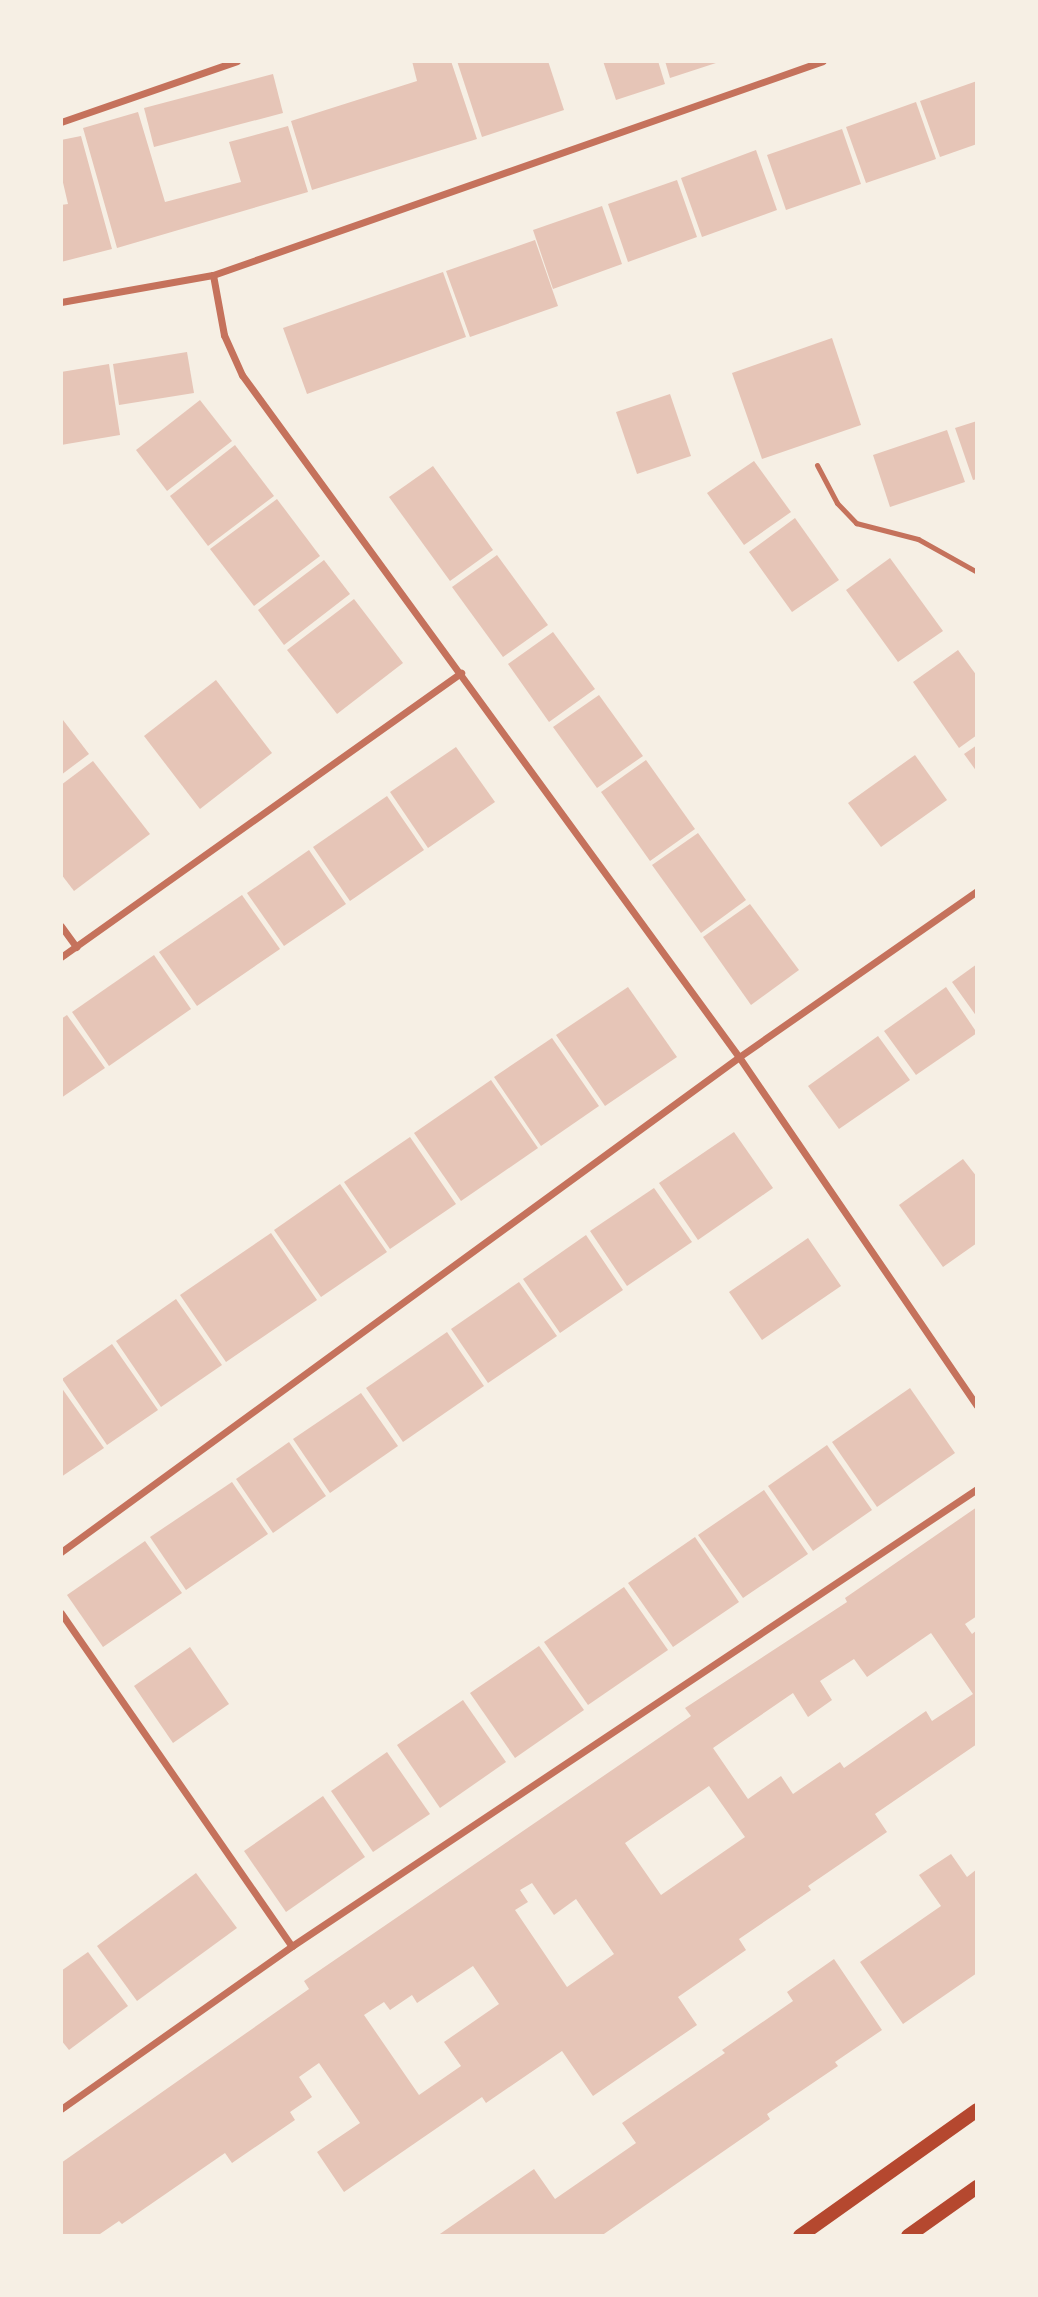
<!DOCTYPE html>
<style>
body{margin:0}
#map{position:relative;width:1038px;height:2297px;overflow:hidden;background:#f6efe4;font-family:Ubuntu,sans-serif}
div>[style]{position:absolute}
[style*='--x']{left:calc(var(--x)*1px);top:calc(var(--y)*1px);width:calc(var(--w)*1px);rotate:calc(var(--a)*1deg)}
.building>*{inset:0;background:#e6c5b7}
.service>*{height:5px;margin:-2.5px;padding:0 2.5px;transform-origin:2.5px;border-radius:2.5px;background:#c5725c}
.minor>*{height:7px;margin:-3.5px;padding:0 3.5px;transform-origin:3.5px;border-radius:3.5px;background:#c5725c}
.secondary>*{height:14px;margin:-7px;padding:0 7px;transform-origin:7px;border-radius:7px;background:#b5482f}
span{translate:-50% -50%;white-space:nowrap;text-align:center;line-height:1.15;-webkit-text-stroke:5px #f6efe4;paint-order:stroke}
.frame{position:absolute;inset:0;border:63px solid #f6efe4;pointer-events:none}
</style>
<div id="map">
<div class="building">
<i style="clip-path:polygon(412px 61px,451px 61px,477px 139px,312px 190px,291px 121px,417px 81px)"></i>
<i style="clip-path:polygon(457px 61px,548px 61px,564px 110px,482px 137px)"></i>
<i style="clip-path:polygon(603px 61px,658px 61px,665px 84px,616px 100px)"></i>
<i style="clip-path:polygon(665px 61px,719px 61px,719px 62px,670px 78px)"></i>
<i style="clip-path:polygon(273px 74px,283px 113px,154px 147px,144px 108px)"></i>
<i style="clip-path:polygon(977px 81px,977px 144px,940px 157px,920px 101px)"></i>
<i style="clip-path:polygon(916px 102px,936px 159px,866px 183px,846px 127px)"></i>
<i style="clip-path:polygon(138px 112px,165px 202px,241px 182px,229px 142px,288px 126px,308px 192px,117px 248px,83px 128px)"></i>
<i style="clip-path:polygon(842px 129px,861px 184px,786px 210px,767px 155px)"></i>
<i style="clip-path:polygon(81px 136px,112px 249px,61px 262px,61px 205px,68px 204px,61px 174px,61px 140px)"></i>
<i style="clip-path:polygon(756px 150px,777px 210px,702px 237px,681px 178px)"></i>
<i style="clip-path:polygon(677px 180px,697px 237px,628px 262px,608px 204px)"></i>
<i style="clip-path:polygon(602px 206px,622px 264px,553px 289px,533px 230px)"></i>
<i style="clip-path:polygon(535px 240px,558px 306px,470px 337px,446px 271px)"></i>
<i style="clip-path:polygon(443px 272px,466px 337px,307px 394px,283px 328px)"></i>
<i style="clip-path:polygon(832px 338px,861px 425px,762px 459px,732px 373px)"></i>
<i style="clip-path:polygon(187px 352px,194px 393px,119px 405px,113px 364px)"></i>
<i style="clip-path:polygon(109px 364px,120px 435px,61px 445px,61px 372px)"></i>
<i style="clip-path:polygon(670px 394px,691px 456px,637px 474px,616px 412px)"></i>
<i style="clip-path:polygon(200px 400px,232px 441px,167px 491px,136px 450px)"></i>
<i style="clip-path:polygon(977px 421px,977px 479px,973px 480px,955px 428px)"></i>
<i style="clip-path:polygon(947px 430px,965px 482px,890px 507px,873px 455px)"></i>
<i style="clip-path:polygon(235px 445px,274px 496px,208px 546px,170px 496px)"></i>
<i style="clip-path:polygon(754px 461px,791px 512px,744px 545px,707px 493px)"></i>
<i style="clip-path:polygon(433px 466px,493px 550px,450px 581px,389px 497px)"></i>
<i style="clip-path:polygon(277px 499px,320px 556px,254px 606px,210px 549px)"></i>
<i style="clip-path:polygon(795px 518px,839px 580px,792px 612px,749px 552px)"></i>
<i style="clip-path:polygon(497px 555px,548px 625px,503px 657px,452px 587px)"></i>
<i style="clip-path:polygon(890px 558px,943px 631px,898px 662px,846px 590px)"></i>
<i style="clip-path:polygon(324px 560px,350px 594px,284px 645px,258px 610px)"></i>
<i style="clip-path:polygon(354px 599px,403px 663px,337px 714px,287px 650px)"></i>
<i style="clip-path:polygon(553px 632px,595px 689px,549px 722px,508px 664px)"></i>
<i style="clip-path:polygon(958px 650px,977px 676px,977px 735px,959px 748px,913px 682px)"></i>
<i style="clip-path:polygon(216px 680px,272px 753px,200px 809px,144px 736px)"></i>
<i style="clip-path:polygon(599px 695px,643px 756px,597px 788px,553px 727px)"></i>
<i style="clip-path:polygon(63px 720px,89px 754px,61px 775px,61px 722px)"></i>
<i style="clip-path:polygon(977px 745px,977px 772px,964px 754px)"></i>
<i style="clip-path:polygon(456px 747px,495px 802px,428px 848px,390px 792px)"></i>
<i style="clip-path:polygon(915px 755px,947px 800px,881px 847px,848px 803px)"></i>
<i style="clip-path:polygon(646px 760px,695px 829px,650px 861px,601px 792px)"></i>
<i style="clip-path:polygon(93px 761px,150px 834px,74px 891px,61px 874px,61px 785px)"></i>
<i style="clip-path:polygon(387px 796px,424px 850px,350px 901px,313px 847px)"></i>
<i style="clip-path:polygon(698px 833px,746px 900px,701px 933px,652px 865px)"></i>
<i style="clip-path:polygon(309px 850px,346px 904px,284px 946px,247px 893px)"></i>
<i style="clip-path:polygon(242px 895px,280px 949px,197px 1006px,159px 952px)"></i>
<i style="clip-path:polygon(750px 904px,799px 970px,751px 1005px,703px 937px)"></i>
<i style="clip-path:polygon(154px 955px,191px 1009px,109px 1066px,72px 1012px)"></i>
<i style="clip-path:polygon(977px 964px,977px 1017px,952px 982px)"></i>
<i style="clip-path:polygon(628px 987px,677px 1057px,605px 1106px,556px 1035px)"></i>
<i style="clip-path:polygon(946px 987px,977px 1033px,916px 1075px,884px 1031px)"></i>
<i style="clip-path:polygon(67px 1015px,105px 1068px,61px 1098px,61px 1019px)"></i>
<i style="clip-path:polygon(878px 1036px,910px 1080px,839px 1129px,808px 1086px)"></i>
<i style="clip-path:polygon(552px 1038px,599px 1106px,541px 1146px,494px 1077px)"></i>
<i style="clip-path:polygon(491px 1080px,538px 1148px,461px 1201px,414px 1133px)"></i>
<i style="clip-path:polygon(734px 1132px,773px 1188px,698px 1240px,659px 1183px)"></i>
<i style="clip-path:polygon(410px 1137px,456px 1204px,390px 1249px,344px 1182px)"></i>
<i style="clip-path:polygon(963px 1159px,977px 1177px,977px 1243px,943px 1267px,899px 1205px)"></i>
<i style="clip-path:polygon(340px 1184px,387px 1252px,321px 1297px,274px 1230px)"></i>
<i style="clip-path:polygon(654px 1188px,692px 1242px,627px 1286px,590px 1231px)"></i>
<i style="clip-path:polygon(271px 1233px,317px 1300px,226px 1362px,180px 1295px)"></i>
<i style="clip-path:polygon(586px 1235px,623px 1290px,560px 1333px,523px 1279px)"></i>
<i style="clip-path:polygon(808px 1238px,841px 1286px,762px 1340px,729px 1292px)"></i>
<i style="clip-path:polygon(519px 1282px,557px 1336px,488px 1383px,451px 1329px)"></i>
<i style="clip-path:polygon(176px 1299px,222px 1365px,161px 1407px,116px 1341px)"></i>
<i style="clip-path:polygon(447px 1332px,484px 1386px,403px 1442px,366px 1388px)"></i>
<i style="clip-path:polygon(112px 1344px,158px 1410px,107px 1445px,62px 1379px)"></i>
<i style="clip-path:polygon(61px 1387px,104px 1448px,61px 1477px)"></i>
<i style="clip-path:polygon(910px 1388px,955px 1453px,877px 1507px,832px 1442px)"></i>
<i style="clip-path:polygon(361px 1393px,398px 1446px,330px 1493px,293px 1439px)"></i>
<i style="clip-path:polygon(289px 1442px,326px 1496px,273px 1533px,236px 1479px)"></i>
<i style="clip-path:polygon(827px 1445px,872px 1510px,813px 1551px,768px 1486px)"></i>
<i style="clip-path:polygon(232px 1482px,268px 1534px,186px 1590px,150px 1537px)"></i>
<i style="clip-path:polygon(764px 1490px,808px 1554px,743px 1598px,698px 1535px)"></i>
<i style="clip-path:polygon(evenodd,977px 1507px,977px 1616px,965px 1624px,972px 1634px,977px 1630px,977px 1744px,875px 1814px,887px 1832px,808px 1886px,811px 1890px,739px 1939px,746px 1950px,678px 1997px,697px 2025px,593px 2096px,562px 2051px,486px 2103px,482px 2097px,344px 2192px,317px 2152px,360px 2123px,319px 2063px,299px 2077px,312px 2097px,290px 2112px,295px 2120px,232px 2163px,225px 2153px,122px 2224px,119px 2221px,97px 2236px,61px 2236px,61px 2163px,309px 1989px,304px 1981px,691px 1716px,685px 1708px,847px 1602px,845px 1598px,977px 1507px,931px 1633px,973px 1694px,932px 1721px,926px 1711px,844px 1768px,840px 1762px,793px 1794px,781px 1776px,748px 1799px,713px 1748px,793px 1693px,808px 1717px,832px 1700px,820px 1681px,854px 1659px,867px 1677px,931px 1633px,977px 1507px,709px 1786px,745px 1837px,661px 1895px,625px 1843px,709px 1786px,977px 1507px,532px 1883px,554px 1915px,576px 1899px,614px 1954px,567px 1987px,515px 1910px,528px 1902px,520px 1890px,532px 1883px,977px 1507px,473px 1966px,499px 2004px,444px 2042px,461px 2066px,419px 2095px,364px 2015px,384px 2002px,390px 2010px,412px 1995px,417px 2003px,473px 1966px)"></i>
<i style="clip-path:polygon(695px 1537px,739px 1602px,673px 1647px,628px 1583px)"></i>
<i style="clip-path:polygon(145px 1541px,182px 1593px,103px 1647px,67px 1595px)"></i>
<i style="clip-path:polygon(624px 1587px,668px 1650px,588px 1705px,544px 1642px)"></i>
<i style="clip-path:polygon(539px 1646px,584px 1710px,515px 1758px,470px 1693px)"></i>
<i style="clip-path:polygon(190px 1647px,229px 1704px,173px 1743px,134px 1686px)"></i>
<i style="clip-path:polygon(463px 1700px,506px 1762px,440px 1808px,397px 1745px)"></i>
<i style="clip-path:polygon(387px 1752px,430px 1814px,373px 1852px,331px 1791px)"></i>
<i style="clip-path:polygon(323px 1796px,365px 1857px,286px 1912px,244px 1851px)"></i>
<i style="clip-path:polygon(951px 1854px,967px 1877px,977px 1869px,977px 1973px,903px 2024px,860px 1962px,941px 1906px,919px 1875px)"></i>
<i style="clip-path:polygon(196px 1873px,237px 1928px,137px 2001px,97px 1946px)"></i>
<i style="clip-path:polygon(88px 1952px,128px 2006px,69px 2050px,61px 2040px,61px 1971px)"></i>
<i style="clip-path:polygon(834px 1959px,882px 2030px,835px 2062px,838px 2066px,767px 2114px,770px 2119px,601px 2236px,437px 2236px,534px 2169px,555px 2199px,636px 2143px,622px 2123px,725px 2053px,722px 2050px,793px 2001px,787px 1992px)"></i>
</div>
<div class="service">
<i style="--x:817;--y:465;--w:43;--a:62.2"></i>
<i style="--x:837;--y:503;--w:28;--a:46"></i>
<i style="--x:856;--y:523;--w:64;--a:14.5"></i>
<i style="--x:918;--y:539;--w:68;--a:29.2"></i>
</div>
<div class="minor">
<i style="--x:61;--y:122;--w:186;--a:-19.1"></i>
<i style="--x:213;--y:275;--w:61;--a:79.6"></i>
<i style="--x:224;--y:335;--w:44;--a:65.8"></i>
<i style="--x:242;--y:375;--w:844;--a:53.92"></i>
<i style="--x:739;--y:1057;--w:422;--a:55.7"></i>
<i style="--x:61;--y:302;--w:154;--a:-10.1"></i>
<i style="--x:213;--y:275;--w:646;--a:-19.33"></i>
<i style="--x:61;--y:926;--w:26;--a:54"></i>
<i style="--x:61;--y:957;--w:491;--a:-35.4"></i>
<i style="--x:61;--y:1552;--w:839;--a:-36.13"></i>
<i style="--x:739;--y:1057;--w:290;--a:-34.9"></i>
<i style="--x:61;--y:1613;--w:405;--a:55.3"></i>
<i style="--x:61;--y:2109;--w:283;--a:-35.2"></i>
<i style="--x:292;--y:1946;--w:823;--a:-33.71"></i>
</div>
<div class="secondary">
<i style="--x:800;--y:2236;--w:217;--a:-35.4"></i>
<i style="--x:908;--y:2236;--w:85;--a:-35.4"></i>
</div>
<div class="frame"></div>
</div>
